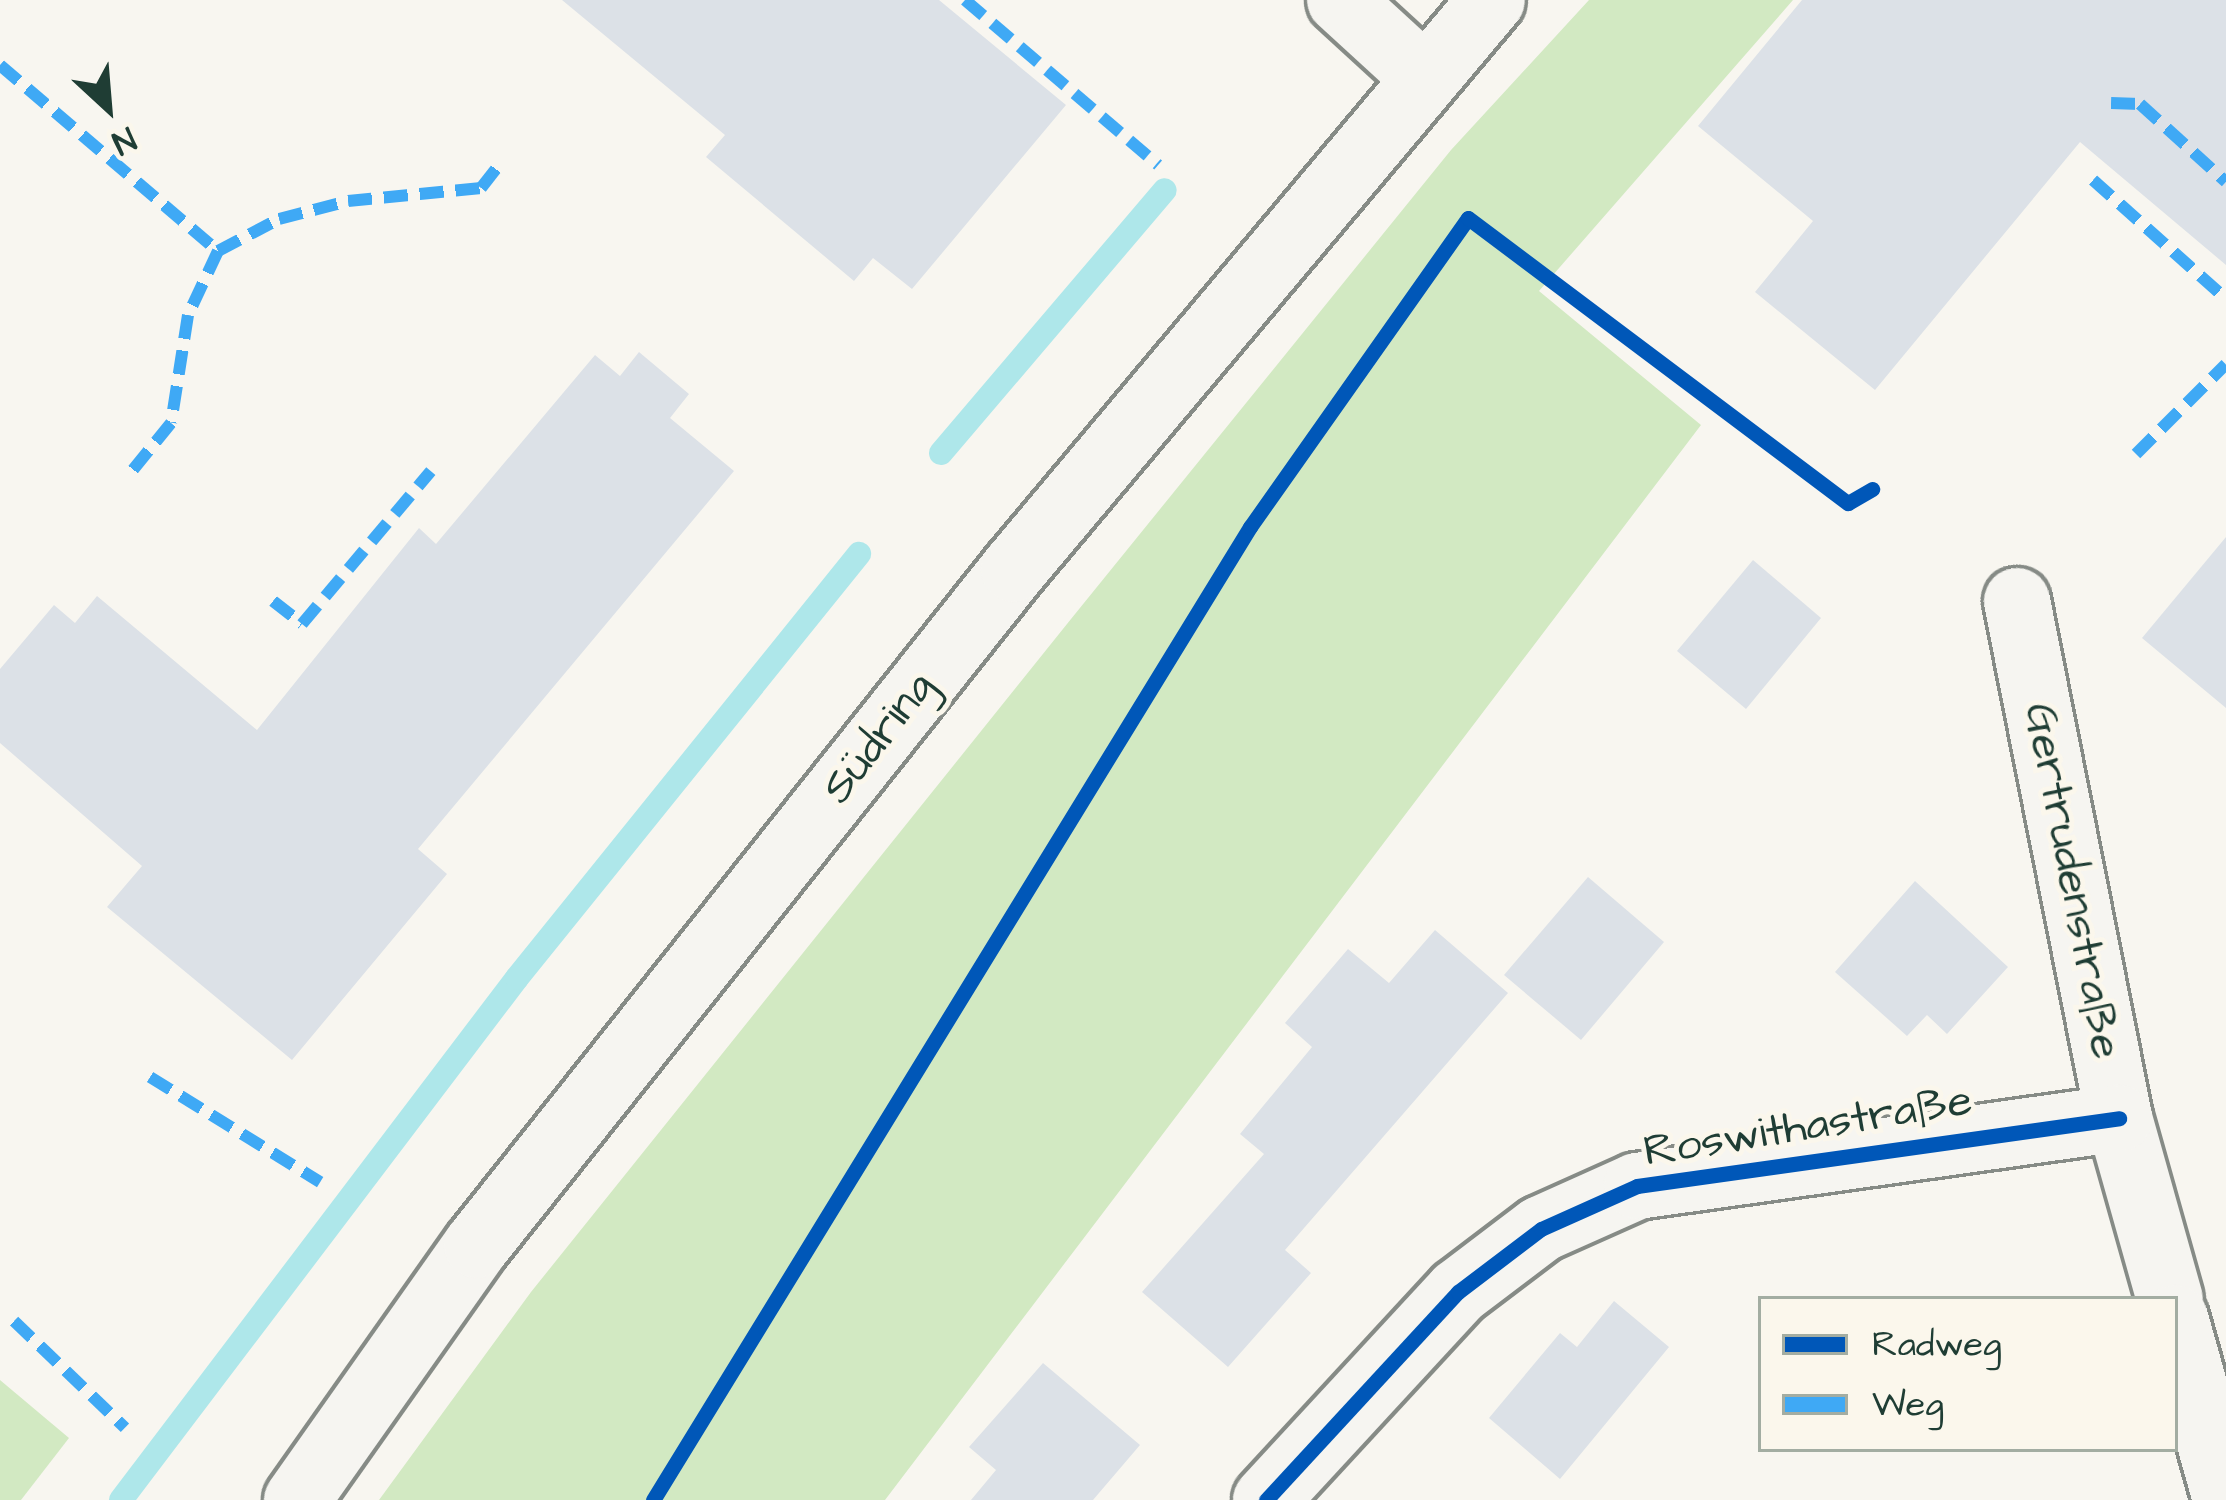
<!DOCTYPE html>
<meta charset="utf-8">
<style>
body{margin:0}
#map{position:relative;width:2226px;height:1500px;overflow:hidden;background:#f8f6f0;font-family:"Architects Daughter",sans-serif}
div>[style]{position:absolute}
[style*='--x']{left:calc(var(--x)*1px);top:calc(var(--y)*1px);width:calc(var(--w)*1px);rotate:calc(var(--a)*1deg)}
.green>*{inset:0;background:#d2e9c2}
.stream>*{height:24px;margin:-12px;padding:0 12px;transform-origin:12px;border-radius:12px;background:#aee7ea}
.building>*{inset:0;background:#dce1e7}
.roads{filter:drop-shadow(3px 0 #868b86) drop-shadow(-3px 0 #868b86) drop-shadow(0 3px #868b86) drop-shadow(0 -3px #868b86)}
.street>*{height:66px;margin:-33px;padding:0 33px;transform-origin:33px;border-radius:33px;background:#f6f5f1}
.secondary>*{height:66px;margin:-33px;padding:0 33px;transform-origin:33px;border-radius:33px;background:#f6f5f1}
.quiet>*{height:12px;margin-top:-6px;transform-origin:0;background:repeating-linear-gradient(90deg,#3fa9f5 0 24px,transparent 0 36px)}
.cycleway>*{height:15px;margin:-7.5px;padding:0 7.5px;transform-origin:7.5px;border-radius:7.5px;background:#0057b8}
span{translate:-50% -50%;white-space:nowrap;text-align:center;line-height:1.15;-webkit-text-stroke:10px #fbf7ec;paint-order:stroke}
.street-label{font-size:45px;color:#1f3d34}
.legend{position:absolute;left:1758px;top:1296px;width:420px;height:156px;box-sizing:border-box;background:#fbf7ec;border:3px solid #a3ada2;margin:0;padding:15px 21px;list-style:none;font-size:36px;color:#1f3d34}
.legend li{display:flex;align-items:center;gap:24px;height:60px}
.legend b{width:60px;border:3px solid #a3ada2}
.north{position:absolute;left:48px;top:48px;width:120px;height:120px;-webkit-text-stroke:9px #fbf7ec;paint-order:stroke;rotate:154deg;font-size:33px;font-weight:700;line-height:48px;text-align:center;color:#1f3d34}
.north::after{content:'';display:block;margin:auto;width:42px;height:54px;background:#1f3d34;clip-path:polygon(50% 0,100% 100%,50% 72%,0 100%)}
</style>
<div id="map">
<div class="green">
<i style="clip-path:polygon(1589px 0,1793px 0,1539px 291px,1701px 425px,885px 1500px,379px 1500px,531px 1292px,1071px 619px,1451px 150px)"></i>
<i style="clip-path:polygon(0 1380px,69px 1438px,21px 1500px,0 1500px)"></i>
</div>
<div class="stream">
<i style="--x:941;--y:453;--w:345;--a:-49.6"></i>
<i style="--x:121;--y:1500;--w:655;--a:-52.82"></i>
<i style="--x:517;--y:978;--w:545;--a:-51.11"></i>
</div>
<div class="building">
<i style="clip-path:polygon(562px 0,939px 0,1066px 105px,912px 289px,873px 258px,854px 281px,706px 157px,725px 135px)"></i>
<i style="clip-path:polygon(1802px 0,2226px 0,2226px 265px,2080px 142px,1875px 390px,1755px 292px,1813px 221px,1698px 126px)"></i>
<i style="clip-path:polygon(639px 352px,689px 394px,670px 418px,734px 471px,418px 849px,447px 874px,292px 1060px,107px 907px,142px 866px,0 743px,0 669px,54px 605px,75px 623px,97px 596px,257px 730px,419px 528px,436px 544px,595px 355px,620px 376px)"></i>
<i style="clip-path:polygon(2226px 537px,2226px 708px,2142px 638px)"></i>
<i style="clip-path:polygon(1753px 560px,1821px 618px,1746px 709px,1677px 651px)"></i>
<i style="clip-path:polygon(1588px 877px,1664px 942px,1581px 1040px,1504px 975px)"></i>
<i style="clip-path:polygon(1915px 881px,2008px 967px,1947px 1034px,1927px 1015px,1907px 1036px,1835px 972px)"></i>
<i style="clip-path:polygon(1435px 930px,1508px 993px,1285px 1250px,1311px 1273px,1228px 1367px,1142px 1292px,1264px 1154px,1240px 1134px,1312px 1047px,1285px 1023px,1348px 949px,1389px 983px)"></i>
<i style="clip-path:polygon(1614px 1301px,1669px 1347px,1560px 1479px,1489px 1418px,1560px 1333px,1577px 1347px)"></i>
<i style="clip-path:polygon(1043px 1363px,1140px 1445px,1093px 1500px,971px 1500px,996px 1470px,969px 1447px)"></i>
</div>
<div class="roads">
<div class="street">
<i style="--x:1340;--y:0;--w:115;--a:42.5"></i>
<i style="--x:2017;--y:601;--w:527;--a:78.84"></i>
<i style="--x:2119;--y:1118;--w:188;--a:74.3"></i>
<i style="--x:2175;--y:1318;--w:189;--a:74.3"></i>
<i style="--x:1266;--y:1500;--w:283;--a:-47.3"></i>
<i style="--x:1458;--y:1292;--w:104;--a:-37.2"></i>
<i style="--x:1541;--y:1229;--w:105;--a:-24.1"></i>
<i style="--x:1637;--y:1186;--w:487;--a:-8"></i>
</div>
<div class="secondary">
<i style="--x:297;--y:1500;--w:312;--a:-54.8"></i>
<i style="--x:477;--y:1245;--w:863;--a:-51.54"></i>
<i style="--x:1014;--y:569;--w:743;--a:-49.97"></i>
</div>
</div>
<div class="quiet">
<i style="--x:965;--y:0;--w:254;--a:40.5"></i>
<i style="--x:0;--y:65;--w:287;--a:40.5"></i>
<i style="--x:218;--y:251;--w:71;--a:115.1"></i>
<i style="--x:188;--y:315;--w:109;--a:98.9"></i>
<i style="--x:171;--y:423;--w:68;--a:129.1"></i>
<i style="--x:2111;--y:103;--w:29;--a:2"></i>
<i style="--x:2140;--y:104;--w:116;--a:42.2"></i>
<i style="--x:2093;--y:180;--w:178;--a:41.8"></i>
<i style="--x:218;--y:251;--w:69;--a:-27.7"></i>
<i style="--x:279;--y:219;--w:71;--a:-14.6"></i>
<i style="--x:348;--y:201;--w:134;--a:-5.6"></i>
<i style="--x:481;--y:188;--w:31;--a:-52"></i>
<i style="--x:2136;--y:454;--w:127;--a:-45"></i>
<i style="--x:273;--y:601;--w:37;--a:38"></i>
<i style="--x:302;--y:624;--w:200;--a:-49.9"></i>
<i style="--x:150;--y:1077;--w:200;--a:31.7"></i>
<i style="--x:14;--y:1321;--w:154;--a:43.9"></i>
</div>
<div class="cycleway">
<i style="--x:653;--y:1500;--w:1142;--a:-58.47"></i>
<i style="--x:1250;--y:527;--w:378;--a:-54.8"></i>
<i style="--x:1468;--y:218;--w:475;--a:36.9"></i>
<i style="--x:1848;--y:503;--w:28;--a:-30"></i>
<i style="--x:1266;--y:1500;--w:283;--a:-47.3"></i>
<i style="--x:1458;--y:1292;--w:104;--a:-37.2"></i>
<i style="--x:1541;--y:1229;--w:105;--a:-24.1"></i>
<i style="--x:1637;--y:1186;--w:487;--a:-8"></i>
</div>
<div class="street-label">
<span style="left:879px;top:738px;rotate:-52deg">Südring</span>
<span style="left:2072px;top:881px;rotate:79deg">Gertrudenstraße</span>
<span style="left:1808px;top:1127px;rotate:-9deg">Roswithastraße</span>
</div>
<ul class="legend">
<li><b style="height:15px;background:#0057b8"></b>Radweg</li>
<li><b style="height:15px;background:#3fa9f5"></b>Weg</li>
</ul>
<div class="north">N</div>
</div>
